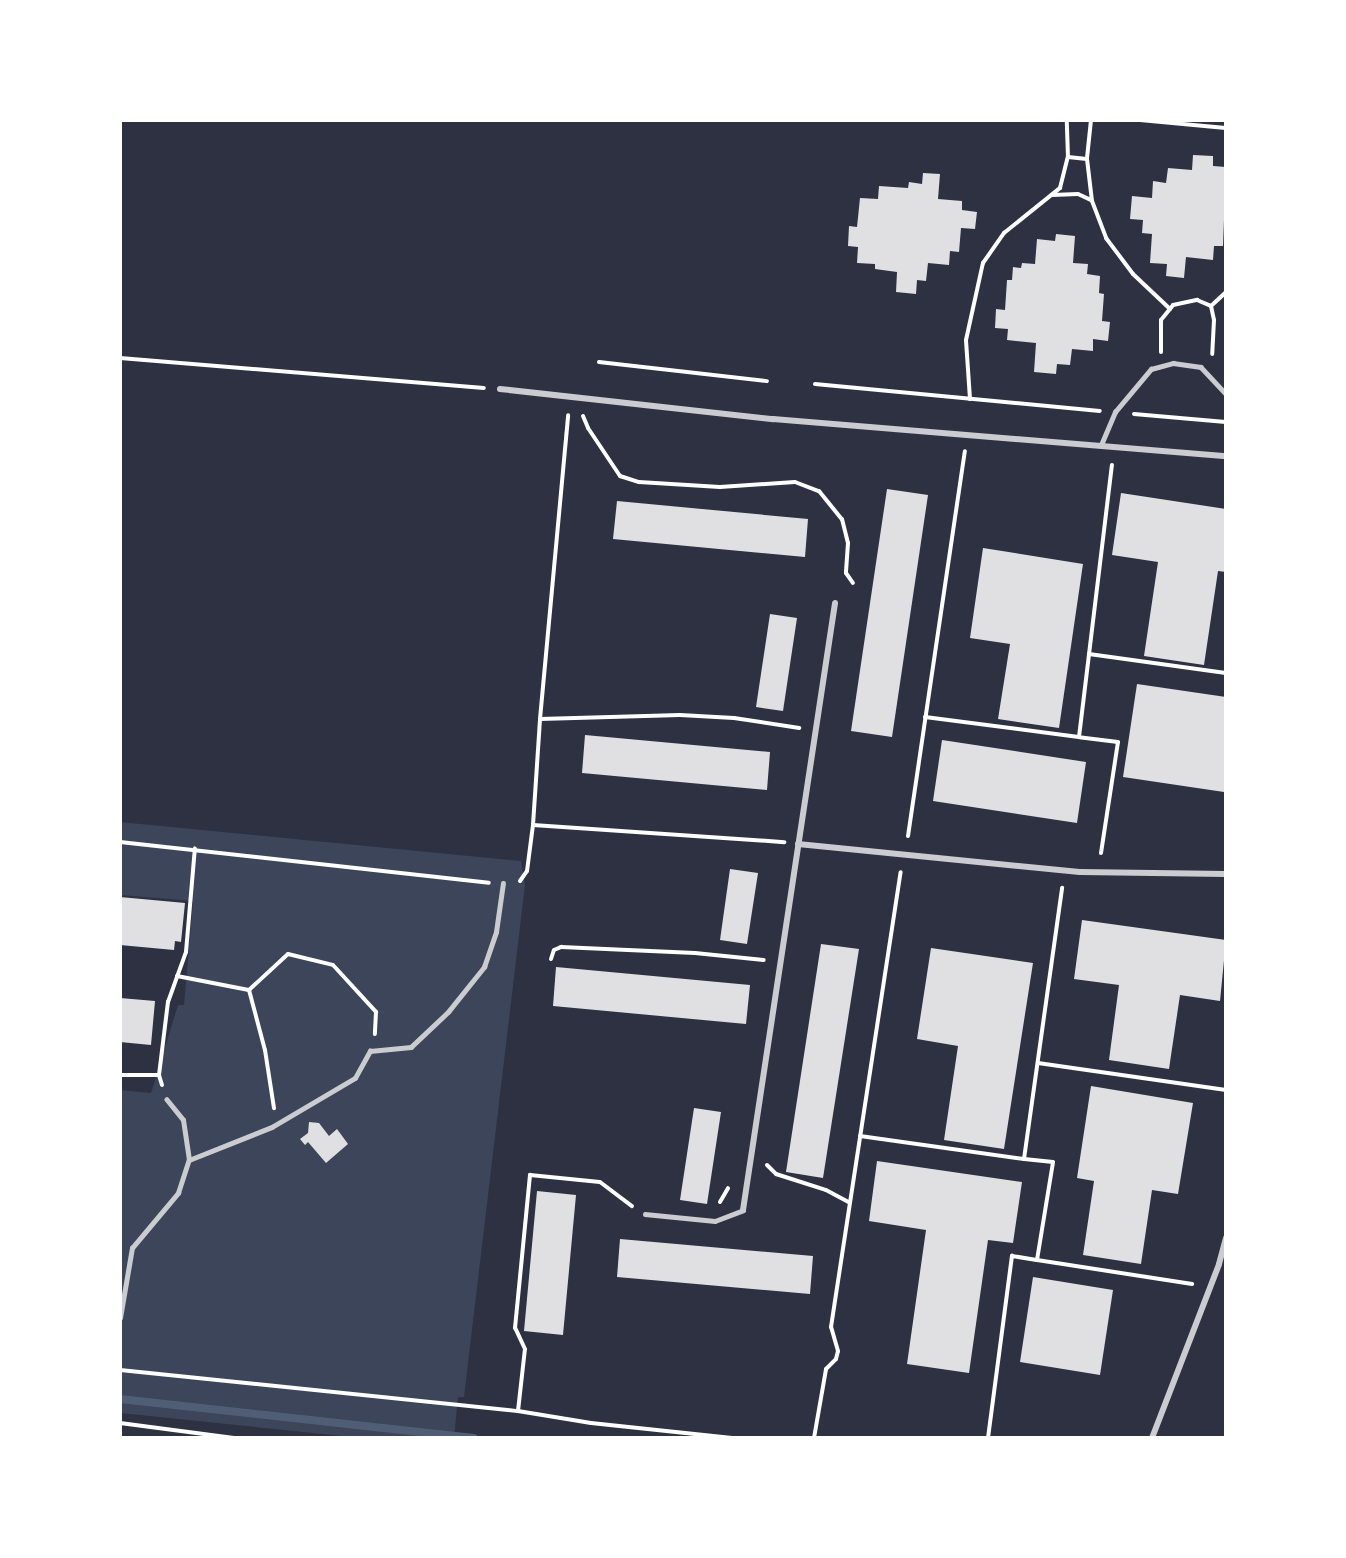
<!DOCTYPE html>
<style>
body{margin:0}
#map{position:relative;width:1346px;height:1558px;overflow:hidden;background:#2d3142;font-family:Mulish,sans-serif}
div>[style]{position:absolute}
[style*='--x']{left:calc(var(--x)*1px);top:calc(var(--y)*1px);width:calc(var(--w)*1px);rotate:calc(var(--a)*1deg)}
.green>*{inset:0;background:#3c4559}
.stream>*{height:8px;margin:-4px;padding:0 4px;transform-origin:4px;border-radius:4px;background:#4f5d75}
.building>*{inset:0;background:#e0e0e3}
.path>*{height:4px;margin:-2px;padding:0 2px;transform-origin:2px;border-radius:2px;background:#fff}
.service>*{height:4.5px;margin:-2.25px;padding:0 2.25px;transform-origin:2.25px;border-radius:2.25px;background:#caccd0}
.minor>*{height:6px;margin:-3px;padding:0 3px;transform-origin:3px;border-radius:3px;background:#caccd0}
span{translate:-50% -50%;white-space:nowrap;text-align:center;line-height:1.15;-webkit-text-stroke:4.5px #fff;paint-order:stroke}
.frame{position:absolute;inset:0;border:122px solid #fff;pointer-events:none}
</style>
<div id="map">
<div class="green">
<i style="clip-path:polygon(120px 822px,521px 861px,525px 885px,464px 1397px,458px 1397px,454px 1438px,361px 1438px,120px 1413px,120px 1090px,151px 1093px,178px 1005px,184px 1005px,193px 901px,120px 895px)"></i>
</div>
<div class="stream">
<i style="--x:120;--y:1399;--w:356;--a:6.3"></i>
</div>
<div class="building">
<i style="clip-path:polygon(1193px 155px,1213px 156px,1213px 166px,1226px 167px,1223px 246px,1214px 246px,1213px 260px,1186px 257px,1184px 278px,1166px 276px,1167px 264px,1150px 263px,1152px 234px,1142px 233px,1143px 220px,1130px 219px,1132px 196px,1152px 198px,1153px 181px,1166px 183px,1168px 168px,1192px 170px)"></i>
<i style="clip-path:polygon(923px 173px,940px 174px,938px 199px,962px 201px,962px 210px,977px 212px,975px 229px,961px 228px,959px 252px,950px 251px,949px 265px,928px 263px,926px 281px,917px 280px,916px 294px,896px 292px,897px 272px,875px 269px,875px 264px,857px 263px,858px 247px,848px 246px,849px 226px,857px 227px,860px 198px,878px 199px,879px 186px,908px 188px,909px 182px,922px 184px)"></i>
<i style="clip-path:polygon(1056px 234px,1075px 236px,1073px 263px,1088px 264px,1087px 274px,1100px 276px,1099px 293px,1104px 294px,1102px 321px,1110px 322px,1108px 341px,1093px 339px,1093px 351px,1072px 349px,1070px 365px,1057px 364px,1056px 374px,1034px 372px,1036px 343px,1007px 340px,1008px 329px,995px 328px,996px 309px,1005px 310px,1007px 280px,1012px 280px,1013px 267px,1021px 268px,1022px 263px,1035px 264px,1037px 239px,1055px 241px)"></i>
<i style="clip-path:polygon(887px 489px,928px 495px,892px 737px,851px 731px)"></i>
<i style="clip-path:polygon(1121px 493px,1226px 509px,1226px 572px,1218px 571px,1204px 665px,1144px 656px,1158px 562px,1112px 555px)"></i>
<i style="clip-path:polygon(617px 501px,808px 519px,805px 557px,613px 539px)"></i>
<i style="clip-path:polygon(983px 548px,1083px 564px,1059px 728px,998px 719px,1010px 644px,970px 638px)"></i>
<i style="clip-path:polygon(770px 614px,797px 618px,783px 711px,756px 707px)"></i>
<i style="clip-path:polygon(1137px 684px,1226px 697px,1224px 792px,1123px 777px)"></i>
<i style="clip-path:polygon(585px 735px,770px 752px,767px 790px,582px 773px)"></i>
<i style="clip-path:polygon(942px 740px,1086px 762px,1077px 823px,933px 801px)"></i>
<i style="clip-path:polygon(730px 869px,758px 873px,747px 944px,720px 940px)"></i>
<i style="clip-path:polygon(120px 897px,185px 903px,181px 942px,175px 941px,174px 950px,120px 945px)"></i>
<i style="clip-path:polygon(1082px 920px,1226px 940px,1220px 1001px,1180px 995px,1169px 1069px,1109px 1060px,1119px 985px,1074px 979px)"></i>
<i style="clip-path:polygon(821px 944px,859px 949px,823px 1178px,786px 1172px)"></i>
<i style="clip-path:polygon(931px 948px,1033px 963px,1004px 1149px,944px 1140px,958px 1046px,917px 1039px)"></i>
<i style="clip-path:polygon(556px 967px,750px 985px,746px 1024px,553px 1006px)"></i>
<i style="clip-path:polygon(120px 998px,155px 1001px,151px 1045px,120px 1042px)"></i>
<i style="clip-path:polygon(1091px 1086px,1193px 1103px,1178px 1194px,1152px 1190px,1141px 1264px,1083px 1255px,1094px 1181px,1077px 1178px)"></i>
<i style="clip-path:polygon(694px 1108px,721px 1112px,707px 1204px,680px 1200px)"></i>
<i style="clip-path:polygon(309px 1122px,319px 1123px,329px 1136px,337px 1129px,348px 1144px,326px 1163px,308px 1142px,305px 1145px,300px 1139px,308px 1133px)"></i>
<i style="clip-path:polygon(877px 1161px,1022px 1182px,1013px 1243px,988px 1240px,969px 1373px,907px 1364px,926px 1230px,869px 1221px)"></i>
<i style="clip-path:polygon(537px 1191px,576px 1195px,563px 1335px,524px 1331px)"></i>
<i style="clip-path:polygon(620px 1239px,813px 1256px,810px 1294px,617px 1277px)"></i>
<i style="clip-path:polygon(1033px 1277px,1113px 1290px,1100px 1375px,1020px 1362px)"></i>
</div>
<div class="path">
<i style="--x:1091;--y:120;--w:39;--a:96"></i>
<i style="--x:1087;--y:159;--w:42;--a:83.2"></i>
<i style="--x:1092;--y:201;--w:40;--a:69"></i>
<i style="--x:1106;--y:238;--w:45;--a:53.1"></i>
<i style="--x:1133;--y:274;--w:51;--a:43.4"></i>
<i style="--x:1140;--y:120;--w:86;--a:5.3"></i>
<i style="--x:1068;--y:157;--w:19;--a:6"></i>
<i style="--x:1052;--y:195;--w:26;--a:-2"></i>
<i style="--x:1078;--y:194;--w:14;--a:25"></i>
<i style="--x:1211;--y:306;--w:21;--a:-43"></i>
<i style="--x:1161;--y:352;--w:32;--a:-90"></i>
<i style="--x:1161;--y:320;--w:19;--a:-51"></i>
<i style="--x:1173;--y:305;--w:25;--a:-12"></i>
<i style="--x:1197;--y:300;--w:15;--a:23"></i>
<i style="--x:1211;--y:306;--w:14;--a:78"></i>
<i style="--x:1214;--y:320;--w:34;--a:93"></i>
<i style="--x:120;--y:358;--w:365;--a:4.7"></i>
<i style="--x:599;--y:362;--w:169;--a:6.5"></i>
<i style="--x:815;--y:384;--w:286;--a:5.4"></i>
<i style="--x:970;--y:399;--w:59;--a:-93.9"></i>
<i style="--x:966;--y:340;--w:79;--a:-77.6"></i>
<i style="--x:983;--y:263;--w:37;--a:-55"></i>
<i style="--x:1004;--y:233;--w:72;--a:-38.8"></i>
<i style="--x:1060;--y:188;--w:32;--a:-76"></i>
<i style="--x:1068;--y:157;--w:37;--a:-92"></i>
<i style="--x:1134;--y:414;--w:92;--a:5"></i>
<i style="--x:583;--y:416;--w:13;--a:67"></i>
<i style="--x:588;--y:428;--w:58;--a:56.3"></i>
<i style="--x:620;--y:476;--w:20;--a:18"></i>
<i style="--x:639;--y:482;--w:81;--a:3.5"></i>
<i style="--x:720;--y:487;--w:75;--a:-3.8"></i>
<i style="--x:795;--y:482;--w:26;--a:21"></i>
<i style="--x:819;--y:491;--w:36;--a:51"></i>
<i style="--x:842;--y:519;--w:25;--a:76"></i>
<i style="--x:848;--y:543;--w:30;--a:94"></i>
<i style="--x:846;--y:573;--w:12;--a:55"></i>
<i style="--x:1089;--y:654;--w:138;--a:7.9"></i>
<i style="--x:925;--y:717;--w:155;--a:7.4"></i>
<i style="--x:540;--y:719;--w:140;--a:-1.6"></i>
<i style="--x:680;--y:715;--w:54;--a:3.2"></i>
<i style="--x:734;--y:718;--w:66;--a:8.7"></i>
<i style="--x:533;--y:825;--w:252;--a:3.9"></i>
<i style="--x:908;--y:836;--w:389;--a:-81.6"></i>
<i style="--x:120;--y:842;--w:371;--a:6.3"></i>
<i style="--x:1101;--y:853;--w:112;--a:-81.3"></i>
<i style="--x:1118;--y:742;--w:39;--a:-173"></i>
<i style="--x:1079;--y:737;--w:274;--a:-83.1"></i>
<i style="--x:520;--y:881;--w:12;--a:-55"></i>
<i style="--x:527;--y:871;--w:46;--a:-82.6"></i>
<i style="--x:533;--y:825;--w:106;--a:-86.2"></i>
<i style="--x:540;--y:719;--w:305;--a:-84.7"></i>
<i style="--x:551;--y:959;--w:9;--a:-72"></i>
<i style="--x:554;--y:950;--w:8;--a:-23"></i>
<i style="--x:561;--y:947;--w:134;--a:2.6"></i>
<i style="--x:695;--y:953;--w:69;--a:5.8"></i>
<i style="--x:177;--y:976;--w:73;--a:11"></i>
<i style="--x:249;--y:990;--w:62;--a:75.1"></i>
<i style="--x:265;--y:1050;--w:59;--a:81.2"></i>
<i style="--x:249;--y:990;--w:53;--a:-42.7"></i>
<i style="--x:288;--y:954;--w:46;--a:13.7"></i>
<i style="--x:333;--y:965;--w:64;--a:47.5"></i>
<i style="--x:376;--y:1012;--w:22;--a:93"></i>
<i style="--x:1038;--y:1063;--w:190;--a:8.2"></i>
<i style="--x:120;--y:1075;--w:39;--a:0"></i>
<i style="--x:162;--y:1085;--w:10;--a:-107"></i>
<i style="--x:159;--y:1075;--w:74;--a:-83"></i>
<i style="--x:168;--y:1002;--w:53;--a:-70.2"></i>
<i style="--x:186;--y:952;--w:104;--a:-85.1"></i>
<i style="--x:860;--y:1136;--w:166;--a:8"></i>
<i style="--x:767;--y:1165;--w:13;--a:45"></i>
<i style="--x:776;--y:1174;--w:52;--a:17.7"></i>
<i style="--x:826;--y:1190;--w:27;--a:28"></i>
<i style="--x:720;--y:1202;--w:16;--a:-60"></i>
<i style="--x:1037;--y:1260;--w:157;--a:8.8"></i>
<i style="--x:120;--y:1370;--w:400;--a:5.9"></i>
<i style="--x:518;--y:1411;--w:74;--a:9.3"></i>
<i style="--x:591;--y:1423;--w:142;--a:6.1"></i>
<i style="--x:518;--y:1411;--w:62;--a:-83.6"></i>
<i style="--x:525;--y:1349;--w:23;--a:-115"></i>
<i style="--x:515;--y:1328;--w:154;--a:-84.4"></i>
<i style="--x:530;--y:1175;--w:70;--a:5.7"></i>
<i style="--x:600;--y:1182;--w:40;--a:37"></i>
<i style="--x:120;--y:1423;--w:115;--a:7.5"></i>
<i style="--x:814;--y:1438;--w:70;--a:-80.1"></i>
<i style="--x:826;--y:1369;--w:14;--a:-45"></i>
<i style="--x:836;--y:1359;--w:8;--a:-76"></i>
<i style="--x:838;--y:1351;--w:25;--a:-106"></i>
<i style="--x:831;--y:1327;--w:460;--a:-81.3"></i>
<i style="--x:988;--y:1438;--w:184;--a:-82.5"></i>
<i style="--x:1012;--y:1256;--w:25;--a:9"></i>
<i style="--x:1037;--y:1260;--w:99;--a:-80.7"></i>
<i style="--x:1053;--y:1162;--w:29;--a:-174"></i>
<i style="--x:1024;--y:1159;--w:274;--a:-82"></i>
</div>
<div class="service">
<i style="--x:1101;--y:445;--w:36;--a:-67"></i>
<i style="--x:1115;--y:412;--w:56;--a:-50.1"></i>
<i style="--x:1151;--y:369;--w:23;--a:-15"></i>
<i style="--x:1173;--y:363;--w:28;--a:8"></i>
<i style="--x:1201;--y:367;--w:37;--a:47"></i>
<i style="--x:189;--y:1160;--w:89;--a:-21.7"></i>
<i style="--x:272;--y:1127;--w:96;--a:-30.6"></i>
<i style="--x:355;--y:1078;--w:31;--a:-61"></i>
<i style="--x:370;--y:1051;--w:41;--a:-5.6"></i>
<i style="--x:411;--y:1047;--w:51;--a:-43.4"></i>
<i style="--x:448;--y:1012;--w:58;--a:-51.3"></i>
<i style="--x:484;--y:967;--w:37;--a:-71"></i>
<i style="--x:496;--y:932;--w:49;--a:-81.9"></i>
<i style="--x:645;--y:1214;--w:70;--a:5.7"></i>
<i style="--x:715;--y:1221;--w:30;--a:-21"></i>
<i style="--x:120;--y:1318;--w:71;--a:-80.3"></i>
<i style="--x:132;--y:1248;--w:72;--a:-50.1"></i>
<i style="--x:178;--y:1193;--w:35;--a:-72"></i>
<i style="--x:189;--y:1160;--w:40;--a:-98.5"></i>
<i style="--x:183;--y:1120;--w:26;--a:-129"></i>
</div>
<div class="minor">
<i style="--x:500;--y:389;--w:275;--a:6.3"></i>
<i style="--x:773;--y:419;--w:455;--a:4.7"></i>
<i style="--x:798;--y:844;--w:283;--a:5.7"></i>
<i style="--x:1080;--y:872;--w:146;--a:0.8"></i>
<i style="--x:743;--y:1210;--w:614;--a:-81.38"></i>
<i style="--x:1152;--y:1438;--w:186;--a:-68.9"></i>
<i style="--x:1219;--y:1264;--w:27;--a:-75"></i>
</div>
<div class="frame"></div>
</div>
